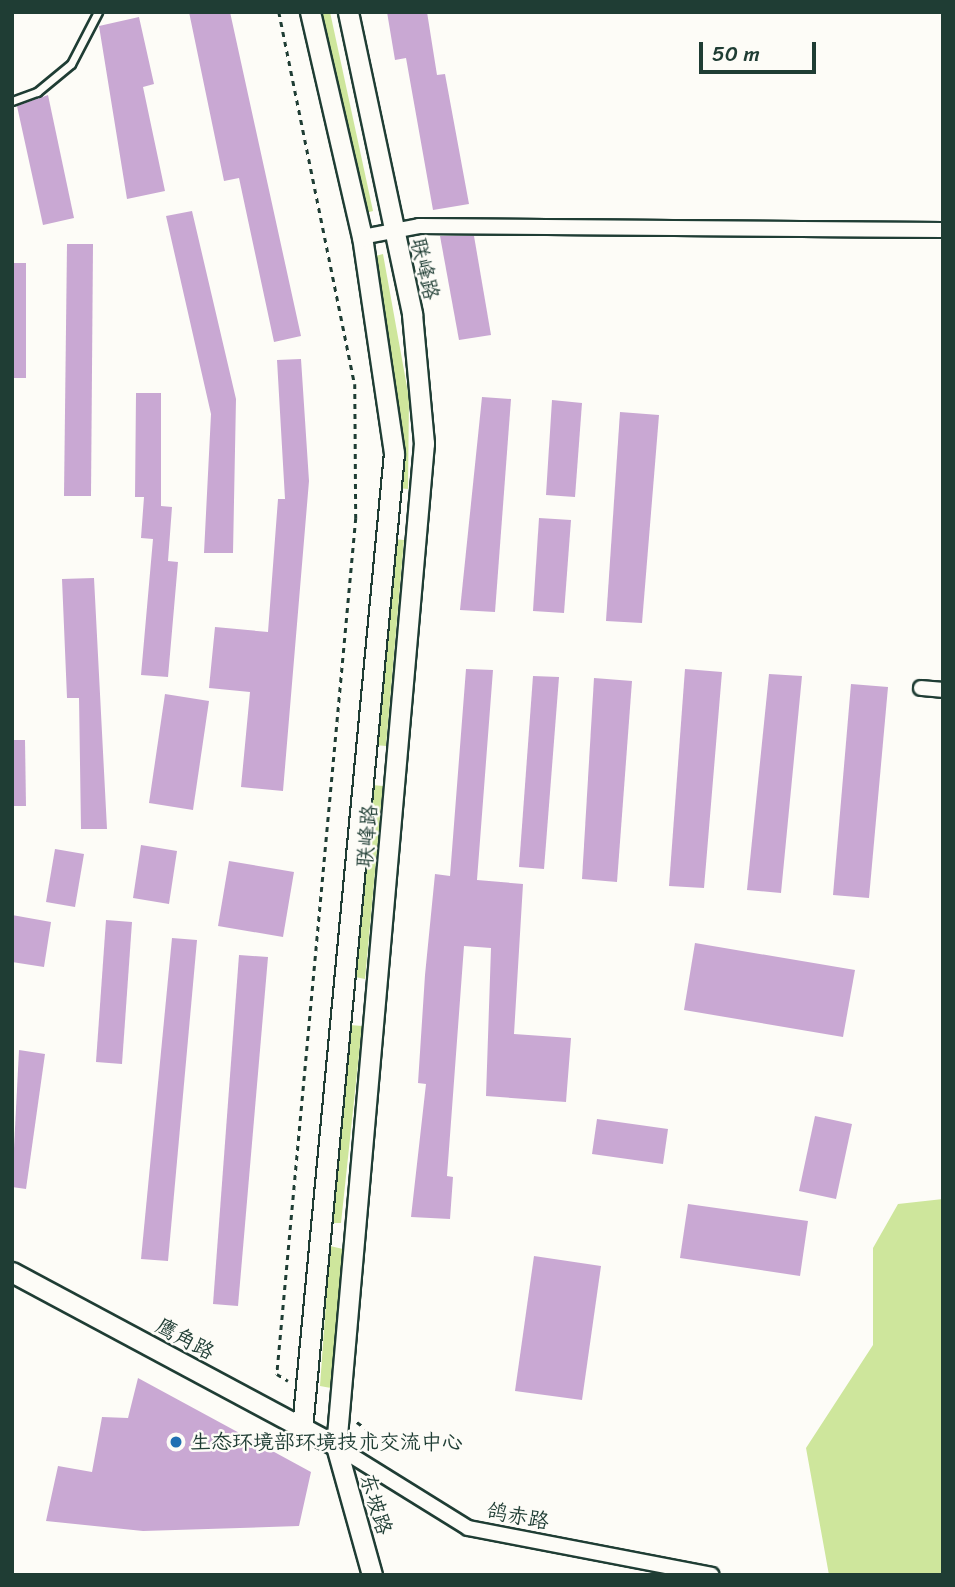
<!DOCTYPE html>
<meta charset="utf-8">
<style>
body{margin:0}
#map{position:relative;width:955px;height:1587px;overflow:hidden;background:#fdfcf7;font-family:Sriracha,"LXGW WenKai TC",sans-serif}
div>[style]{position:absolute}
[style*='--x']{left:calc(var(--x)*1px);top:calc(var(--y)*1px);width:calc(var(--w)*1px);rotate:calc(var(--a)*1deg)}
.green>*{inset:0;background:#cee69c}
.building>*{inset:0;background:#c9a8d3}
.path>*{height:2.5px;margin-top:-1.25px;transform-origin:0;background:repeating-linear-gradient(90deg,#1f3d34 0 5px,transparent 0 10px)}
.roads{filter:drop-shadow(2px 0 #1f3d34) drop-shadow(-2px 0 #1f3d34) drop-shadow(0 2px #1f3d34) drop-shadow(0 -2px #1f3d34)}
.lane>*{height:7px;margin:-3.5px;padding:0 3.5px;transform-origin:3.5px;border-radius:3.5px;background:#fdfcf7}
.street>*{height:14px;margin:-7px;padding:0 7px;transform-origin:7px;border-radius:7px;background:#fdfcf7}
.secondary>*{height:19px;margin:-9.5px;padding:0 9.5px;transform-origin:9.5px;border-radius:9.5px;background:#fdfcf7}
.dots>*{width:19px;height:19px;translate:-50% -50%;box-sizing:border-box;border:4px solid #fdfcf7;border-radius:50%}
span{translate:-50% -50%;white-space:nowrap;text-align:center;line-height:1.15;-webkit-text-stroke:5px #fdfcf7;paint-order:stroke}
.street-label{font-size:21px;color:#1f3d34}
.poi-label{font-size:21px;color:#1f3d34}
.left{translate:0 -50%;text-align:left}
.frame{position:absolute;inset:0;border:14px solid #1f3d34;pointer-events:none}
.scale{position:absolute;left:699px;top:42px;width:117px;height:32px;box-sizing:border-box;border:4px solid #1f3d34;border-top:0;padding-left:9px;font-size:21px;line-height:24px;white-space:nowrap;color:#1f3d34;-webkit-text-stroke:5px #fdfcf7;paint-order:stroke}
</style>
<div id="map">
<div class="green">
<i style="clip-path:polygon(318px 12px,330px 12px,373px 211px,362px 214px)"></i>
<i style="clip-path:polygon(383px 254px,409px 398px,408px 489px,397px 488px,396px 397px,372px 257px)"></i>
<i style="clip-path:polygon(393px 539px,404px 540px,386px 746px,375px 745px)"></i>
<i style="clip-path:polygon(372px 785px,383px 786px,365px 979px,355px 977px)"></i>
<i style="clip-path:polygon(350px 1025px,362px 1026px,341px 1223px,331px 1223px)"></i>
<i style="clip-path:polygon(943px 1199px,943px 1575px,829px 1575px,806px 1448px,873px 1345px,873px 1248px,898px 1204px)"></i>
<i style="clip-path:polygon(330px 1246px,343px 1249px,331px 1388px,320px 1386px)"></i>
</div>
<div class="building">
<i style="clip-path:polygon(189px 12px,230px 12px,301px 336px,274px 342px,239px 178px,224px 181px)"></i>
<i style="clip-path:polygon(387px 12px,427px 12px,437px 75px,445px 74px,469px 204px,433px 210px,406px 58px,395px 60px)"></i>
<i style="clip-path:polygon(139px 17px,154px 84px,143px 87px,165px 191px,127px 199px,99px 26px)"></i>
<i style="clip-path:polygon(48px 95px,74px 218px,43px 225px,17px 106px)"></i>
<i style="clip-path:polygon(192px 211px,236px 399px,233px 553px,204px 553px,211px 414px,166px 216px)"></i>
<i style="clip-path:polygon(440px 236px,474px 236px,491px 335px,459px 340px)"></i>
<i style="clip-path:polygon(67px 244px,93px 244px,91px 496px,64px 496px)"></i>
<i style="clip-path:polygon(12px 263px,26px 263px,26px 378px,12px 378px)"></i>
<i style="clip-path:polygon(301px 359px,309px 481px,283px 791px,241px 787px,250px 692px,209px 688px,215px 627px,268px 632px,278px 499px,285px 499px,277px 360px)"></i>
<i style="clip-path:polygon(136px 393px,161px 393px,161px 506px,172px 507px,168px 561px,178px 562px,168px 677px,141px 675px,153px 539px,141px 538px,144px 497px,135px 497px)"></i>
<i style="clip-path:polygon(482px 397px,511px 399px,495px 612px,460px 610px)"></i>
<i style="clip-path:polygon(552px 400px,582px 403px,575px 497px,546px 495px)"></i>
<i style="clip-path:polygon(620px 412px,659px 415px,642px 623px,606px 621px)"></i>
<i style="clip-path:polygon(539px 518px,571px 520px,564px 613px,533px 611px)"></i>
<i style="clip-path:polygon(94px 578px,107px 829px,81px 829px,79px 698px,67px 698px,62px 579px)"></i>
<i style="clip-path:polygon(466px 669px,493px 670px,477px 880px,523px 884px,514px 1034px,571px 1038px,566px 1102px,486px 1096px,491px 948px,464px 946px,447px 1176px,453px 1177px,450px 1219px,411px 1217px,426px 1084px,418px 1083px,425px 975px,435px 874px,450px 876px)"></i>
<i style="clip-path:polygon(685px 669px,722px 672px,704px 888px,669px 886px)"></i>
<i style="clip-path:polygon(769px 674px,802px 676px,781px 893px,747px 890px)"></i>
<i style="clip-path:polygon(533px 676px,559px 677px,544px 869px,519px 867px)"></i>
<i style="clip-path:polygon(594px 678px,632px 681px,617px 882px,582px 879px)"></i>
<i style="clip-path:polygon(851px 684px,888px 687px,869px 898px,833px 895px)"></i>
<i style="clip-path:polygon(165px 694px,209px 701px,193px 810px,149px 803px)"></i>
<i style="clip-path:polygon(12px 740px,25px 740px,26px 806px,12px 806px)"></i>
<i style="clip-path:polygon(141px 845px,177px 851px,169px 904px,133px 898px)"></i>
<i style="clip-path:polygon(55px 849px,84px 854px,75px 907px,46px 902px)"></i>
<i style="clip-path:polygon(229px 861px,294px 872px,283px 937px,218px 926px)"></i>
<i style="clip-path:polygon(12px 915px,51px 922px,44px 967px,12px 962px)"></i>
<i style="clip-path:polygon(106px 920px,132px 922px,122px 1064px,96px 1062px)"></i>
<i style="clip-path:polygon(172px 938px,197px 940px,168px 1261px,141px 1259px)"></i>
<i style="clip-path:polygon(695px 943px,855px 970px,843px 1037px,684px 1010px)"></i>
<i style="clip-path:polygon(239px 955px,268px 957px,238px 1306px,213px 1304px)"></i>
<i style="clip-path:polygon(19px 1050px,45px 1054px,26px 1189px,12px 1187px)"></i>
<i style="clip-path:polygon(815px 1116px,852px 1124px,836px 1199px,799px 1191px)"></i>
<i style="clip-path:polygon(597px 1119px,668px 1129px,663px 1164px,592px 1154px)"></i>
<i style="clip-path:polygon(688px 1204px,808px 1221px,800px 1276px,680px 1258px)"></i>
<i style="clip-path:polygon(534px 1256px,601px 1266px,582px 1400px,515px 1391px)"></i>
<i style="clip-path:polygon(138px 1378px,311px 1472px,299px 1526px,143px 1531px,46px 1521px,58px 1466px,92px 1472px,102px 1417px,128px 1418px)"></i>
</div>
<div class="path">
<i style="--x:279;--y:12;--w:380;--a:78.5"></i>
<i style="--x:355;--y:384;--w:134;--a:89.6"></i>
<i style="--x:356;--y:518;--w:860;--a:95.27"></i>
<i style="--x:277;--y:1374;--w:13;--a:32"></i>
<i style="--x:357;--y:1422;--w:10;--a:37"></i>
</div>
<div class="roads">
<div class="lane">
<i style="--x:12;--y:101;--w:27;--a:-20"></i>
<i style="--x:37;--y:92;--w:44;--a:-39.5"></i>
<i style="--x:71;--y:64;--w:59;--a:-62.6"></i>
</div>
<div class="street">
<i style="--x:362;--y:237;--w:58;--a:-10.9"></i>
<i style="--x:419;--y:226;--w:524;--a:0.44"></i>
<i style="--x:921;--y:688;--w:22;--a:5"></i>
<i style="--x:336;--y:1446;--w:155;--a:31.8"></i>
<i style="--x:468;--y:1528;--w:248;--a:10.9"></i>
</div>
<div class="secondary">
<i style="--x:348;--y:12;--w:309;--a:78"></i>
<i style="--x:412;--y:314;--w:130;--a:84.7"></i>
<i style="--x:424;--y:443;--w:1007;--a:95.01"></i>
<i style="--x:336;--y:1446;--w:134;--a:74.4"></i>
<i style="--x:12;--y:1272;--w:368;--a:28.2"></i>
<i style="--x:302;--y:1428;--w:979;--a:-84.61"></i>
<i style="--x:394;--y:453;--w:218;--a:-98.4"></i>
<i style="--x:362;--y:237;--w:231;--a:-103"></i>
</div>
</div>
<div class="dots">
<i style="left:176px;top:1442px;background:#1f6fb2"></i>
</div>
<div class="street-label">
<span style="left:425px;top:269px;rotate:77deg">联峰路</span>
<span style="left:367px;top:836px;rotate:-85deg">联峰路</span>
<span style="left:185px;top:1339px;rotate:28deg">鹰角路</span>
<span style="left:376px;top:1504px;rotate:73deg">东坡路</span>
<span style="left:518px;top:1516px;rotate:11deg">鸽赤路</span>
</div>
<div class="poi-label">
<span class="left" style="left:190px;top:1442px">生态环境部环境技术交流中心</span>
</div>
<div class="frame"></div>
<div class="scale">50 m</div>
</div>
